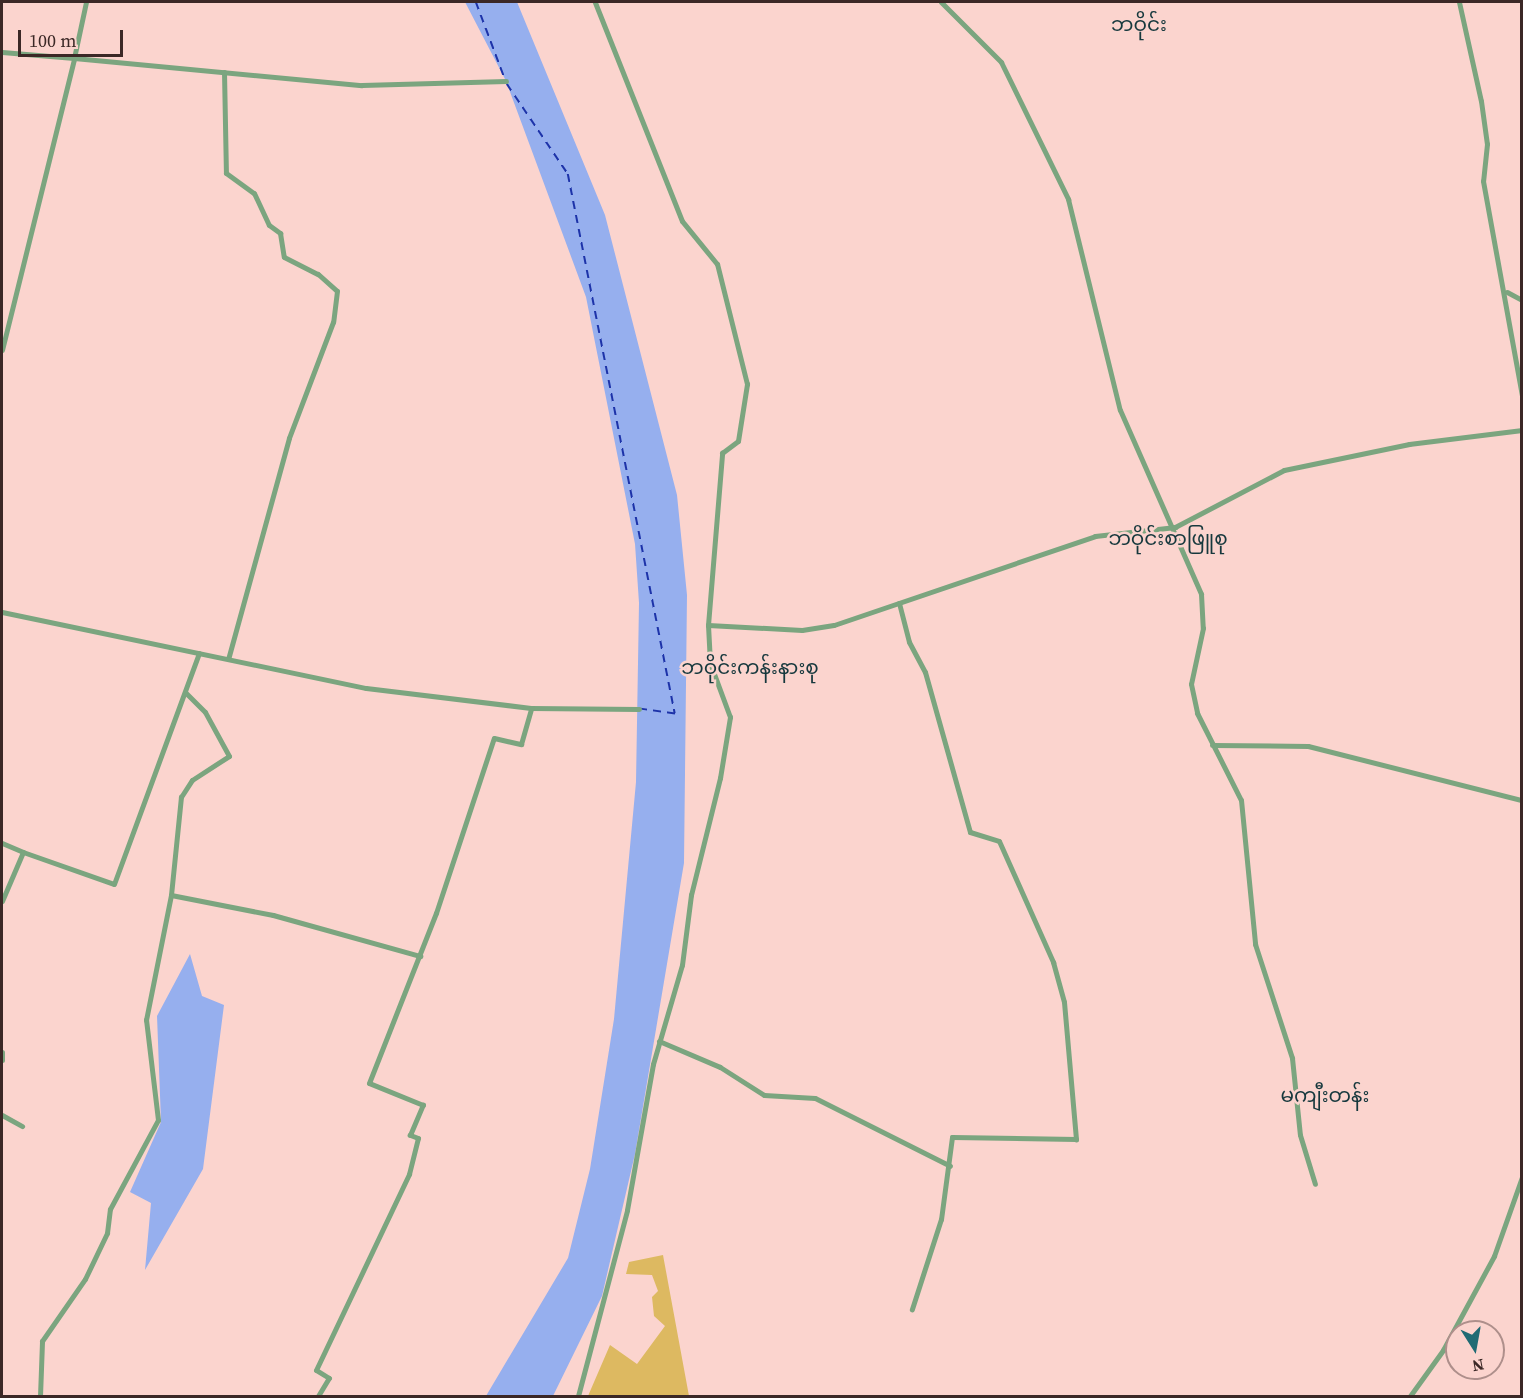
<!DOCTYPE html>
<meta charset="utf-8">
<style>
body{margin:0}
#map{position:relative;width:1523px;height:1398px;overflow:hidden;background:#fbd4ce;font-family:"Source Serif 4","Noto Sans Myanmar",serif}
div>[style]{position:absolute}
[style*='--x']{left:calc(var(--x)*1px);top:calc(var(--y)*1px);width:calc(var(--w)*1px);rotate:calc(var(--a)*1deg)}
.green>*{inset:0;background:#ddb961}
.water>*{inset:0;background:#96afee}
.ferry>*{height:1.5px;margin-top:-0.75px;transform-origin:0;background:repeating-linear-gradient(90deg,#1d33a9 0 8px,transparent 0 14px)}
.minor>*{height:5px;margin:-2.5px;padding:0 2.5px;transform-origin:2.5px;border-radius:2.5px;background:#7ba57f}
span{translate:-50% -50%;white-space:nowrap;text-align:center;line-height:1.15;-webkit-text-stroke:5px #fbd4ce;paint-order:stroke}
.quarter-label{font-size:20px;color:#16383d}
.frame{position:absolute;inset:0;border:3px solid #3b2826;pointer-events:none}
.north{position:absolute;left:1445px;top:1320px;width:60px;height:60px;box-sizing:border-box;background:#fbd4ce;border:2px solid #ae8f8b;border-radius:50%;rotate:169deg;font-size:16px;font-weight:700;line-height:24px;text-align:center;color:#3b2826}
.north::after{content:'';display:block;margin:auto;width:21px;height:27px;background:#206b74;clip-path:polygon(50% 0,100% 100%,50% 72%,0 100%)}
.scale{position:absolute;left:18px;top:30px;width:105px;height:27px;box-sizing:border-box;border:3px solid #3b2826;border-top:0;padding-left:8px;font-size:18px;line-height:21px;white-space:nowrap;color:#3b2826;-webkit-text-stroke:4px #fbd4ce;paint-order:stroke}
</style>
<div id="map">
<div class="green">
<i style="clip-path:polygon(663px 1255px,689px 1396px,588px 1396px,610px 1345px,637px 1364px,665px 1326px,654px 1316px,652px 1297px,658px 1291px,652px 1275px,626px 1274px,629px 1262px)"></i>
</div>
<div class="water">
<i style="clip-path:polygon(465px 2px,517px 2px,605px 215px,677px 495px,687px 595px,684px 863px,635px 1154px,602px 1296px,553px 1396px,486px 1396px,568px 1258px,590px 1169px,614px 1019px,636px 782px,639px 603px,635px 544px,586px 297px,506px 81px)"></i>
<i style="clip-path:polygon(190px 954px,202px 996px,224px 1005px,203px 1169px,145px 1270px,151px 1203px,130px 1192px,161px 1122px,157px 1016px)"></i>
</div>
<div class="ferry">
<i style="--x:476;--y:2;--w:82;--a:69.4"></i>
<i style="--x:507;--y:84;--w:109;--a:55.9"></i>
<i style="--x:568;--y:174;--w:550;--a:78.79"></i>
<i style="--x:675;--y:714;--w:35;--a:-172"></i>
</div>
<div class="minor">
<i style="--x:941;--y:2;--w:85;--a:45"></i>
<i style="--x:1001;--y:62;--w:153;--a:63.9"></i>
<i style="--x:1068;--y:199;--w:217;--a:76.2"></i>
<i style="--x:1120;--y:410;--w:201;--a:66.2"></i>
<i style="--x:1201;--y:594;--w:34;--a:87"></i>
<i style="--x:1203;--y:628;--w:57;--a:102.1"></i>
<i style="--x:1191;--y:684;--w:30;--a:78"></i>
<i style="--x:1197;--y:713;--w:97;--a:63.2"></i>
<i style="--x:1241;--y:800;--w:145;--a:84.4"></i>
<i style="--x:1255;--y:944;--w:120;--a:72"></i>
<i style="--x:1292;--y:1058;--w:77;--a:84.1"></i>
<i style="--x:1300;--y:1135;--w:51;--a:73"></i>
<i style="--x:1459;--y:2;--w:101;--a:77.5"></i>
<i style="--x:1481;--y:101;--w:43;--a:82.1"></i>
<i style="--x:1487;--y:144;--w:37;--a:96"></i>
<i style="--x:1483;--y:181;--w:218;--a:79.7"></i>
<i style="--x:2;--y:52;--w:72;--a:4.8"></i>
<i style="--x:74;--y:58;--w:57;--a:-77.9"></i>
<i style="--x:224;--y:72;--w:101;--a:88.9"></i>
<i style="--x:226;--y:173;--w:34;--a:36"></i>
<i style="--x:254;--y:193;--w:35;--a:65"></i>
<i style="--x:269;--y:225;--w:14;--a:36"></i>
<i style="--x:280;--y:233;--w:24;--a:81"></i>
<i style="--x:284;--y:257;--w:38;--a:27"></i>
<i style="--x:318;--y:274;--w:25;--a:42"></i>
<i style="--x:337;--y:291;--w:31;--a:97"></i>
<i style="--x:333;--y:322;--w:124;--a:110.8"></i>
<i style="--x:289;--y:438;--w:229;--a:105.4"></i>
<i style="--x:1507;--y:292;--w:17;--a:28"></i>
<i style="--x:2;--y:350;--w:301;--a:-76.1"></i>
<i style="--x:74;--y:58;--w:289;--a:5.4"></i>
<i style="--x:362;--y:85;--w:144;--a:-1.6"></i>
<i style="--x:899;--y:603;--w:40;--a:75.6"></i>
<i style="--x:909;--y:642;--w:34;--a:62"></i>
<i style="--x:925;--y:672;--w:166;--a:74.3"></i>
<i style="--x:970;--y:832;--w:30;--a:17"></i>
<i style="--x:999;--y:841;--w:133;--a:65.9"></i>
<i style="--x:1053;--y:962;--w:41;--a:74.6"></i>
<i style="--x:1064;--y:1002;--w:138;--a:85"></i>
<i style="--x:1076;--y:1139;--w:124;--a:-179.1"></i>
<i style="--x:952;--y:1137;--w:83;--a:97.6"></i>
<i style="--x:941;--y:1219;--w:95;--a:107.9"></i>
<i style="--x:2;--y:612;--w:372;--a:11.8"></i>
<i style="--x:366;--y:688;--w:166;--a:6.9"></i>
<i style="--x:531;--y:708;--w:108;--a:0.5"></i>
<i style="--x:708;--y:625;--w:94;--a:3"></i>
<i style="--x:802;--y:630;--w:32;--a:-9"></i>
<i style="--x:834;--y:625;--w:276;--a:-18.8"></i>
<i style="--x:1095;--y:536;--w:81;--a:-6.4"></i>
<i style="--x:1175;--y:527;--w:123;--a:-27.6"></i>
<i style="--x:1284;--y:470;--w:128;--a:-11.7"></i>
<i style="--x:1409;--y:444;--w:114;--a:-7.1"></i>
<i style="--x:1212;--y:745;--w:96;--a:0.6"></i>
<i style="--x:1308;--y:746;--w:221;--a:14.2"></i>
<i style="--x:2;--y:843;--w:23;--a:23"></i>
<i style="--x:171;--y:895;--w:99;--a:-84.2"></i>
<i style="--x:181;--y:797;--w:20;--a:-57"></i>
<i style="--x:192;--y:780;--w:44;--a:-33"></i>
<i style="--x:229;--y:756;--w:50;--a:-118.6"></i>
<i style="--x:205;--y:712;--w:28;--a:-135"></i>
<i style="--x:2;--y:901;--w:53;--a:-66.8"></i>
<i style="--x:23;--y:852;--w:96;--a:19.4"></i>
<i style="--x:114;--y:884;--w:246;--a:-69.8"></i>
<i style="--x:659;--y:1041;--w:66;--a:23.1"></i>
<i style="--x:720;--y:1067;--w:52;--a:32.5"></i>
<i style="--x:764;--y:1095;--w:51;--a:3.4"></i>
<i style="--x:815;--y:1098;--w:151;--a:26.7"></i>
<i style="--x:2;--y:1052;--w:8;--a:90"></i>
<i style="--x:2;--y:1115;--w:23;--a:29"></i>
<i style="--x:40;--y:1396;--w:55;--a:-87.9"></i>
<i style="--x:42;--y:1341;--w:75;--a:-55.3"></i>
<i style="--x:85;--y:1279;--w:51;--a:-64.4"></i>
<i style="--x:107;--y:1233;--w:24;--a:-83"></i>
<i style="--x:110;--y:1209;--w:101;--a:-61.7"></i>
<i style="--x:158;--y:1120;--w:101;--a:-96.8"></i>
<i style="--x:146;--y:1020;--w:127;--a:-78.7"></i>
<i style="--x:171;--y:895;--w:104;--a:11.1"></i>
<i style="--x:273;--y:915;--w:153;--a:15.6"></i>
<i style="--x:318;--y:1396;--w:21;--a:-59"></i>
<i style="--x:329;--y:1378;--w:15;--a:-148"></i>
<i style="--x:316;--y:1370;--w:217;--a:-64.6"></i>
<i style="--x:409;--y:1174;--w:37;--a:-76"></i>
<i style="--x:418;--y:1138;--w:9;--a:-159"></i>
<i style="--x:410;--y:1135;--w:33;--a:-67"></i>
<i style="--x:423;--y:1105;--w:58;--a:-157.8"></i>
<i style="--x:369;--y:1083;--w:183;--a:-68.5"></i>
<i style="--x:436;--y:913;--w:184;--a:-71.7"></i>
<i style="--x:494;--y:738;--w:28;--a:13"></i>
<i style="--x:521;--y:744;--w:37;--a:-74"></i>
<i style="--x:578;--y:1396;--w:192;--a:-75.2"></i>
<i style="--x:627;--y:1210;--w:148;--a:-79.9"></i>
<i style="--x:653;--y:1064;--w:103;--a:-73.7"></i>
<i style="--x:682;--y:965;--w:71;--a:-82.7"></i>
<i style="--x:691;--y:895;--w:121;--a:-76.1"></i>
<i style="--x:720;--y:778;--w:62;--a:-80.7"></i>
<i style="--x:730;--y:717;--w:58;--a:-110.3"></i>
<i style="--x:710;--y:663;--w:38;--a:-93"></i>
<i style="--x:708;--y:625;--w:173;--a:-85.3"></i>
<i style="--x:722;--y:453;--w:20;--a:-37"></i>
<i style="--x:738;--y:441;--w:58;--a:-81"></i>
<i style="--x:747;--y:384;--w:124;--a:-104"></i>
<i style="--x:717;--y:264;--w:55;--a:-129.1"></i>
<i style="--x:682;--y:221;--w:236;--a:-111.7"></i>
<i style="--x:1410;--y:1396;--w:57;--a:-54.3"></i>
<i style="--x:1443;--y:1350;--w:107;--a:-61.5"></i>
<i style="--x:1494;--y:1256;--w:84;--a:-70.5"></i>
</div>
<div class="quarter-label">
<span style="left:1139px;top:24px">ဘဝိုင်း</span>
<span style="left:1168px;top:538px">ဘဝိုင်းစာဖြူစု</span>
<span style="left:750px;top:667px">ဘဝိုင်းကန်းနားစု</span>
<span style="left:1325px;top:1095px">မကျီးတန်း</span>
</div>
<div class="frame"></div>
<div class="north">N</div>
<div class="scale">100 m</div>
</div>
